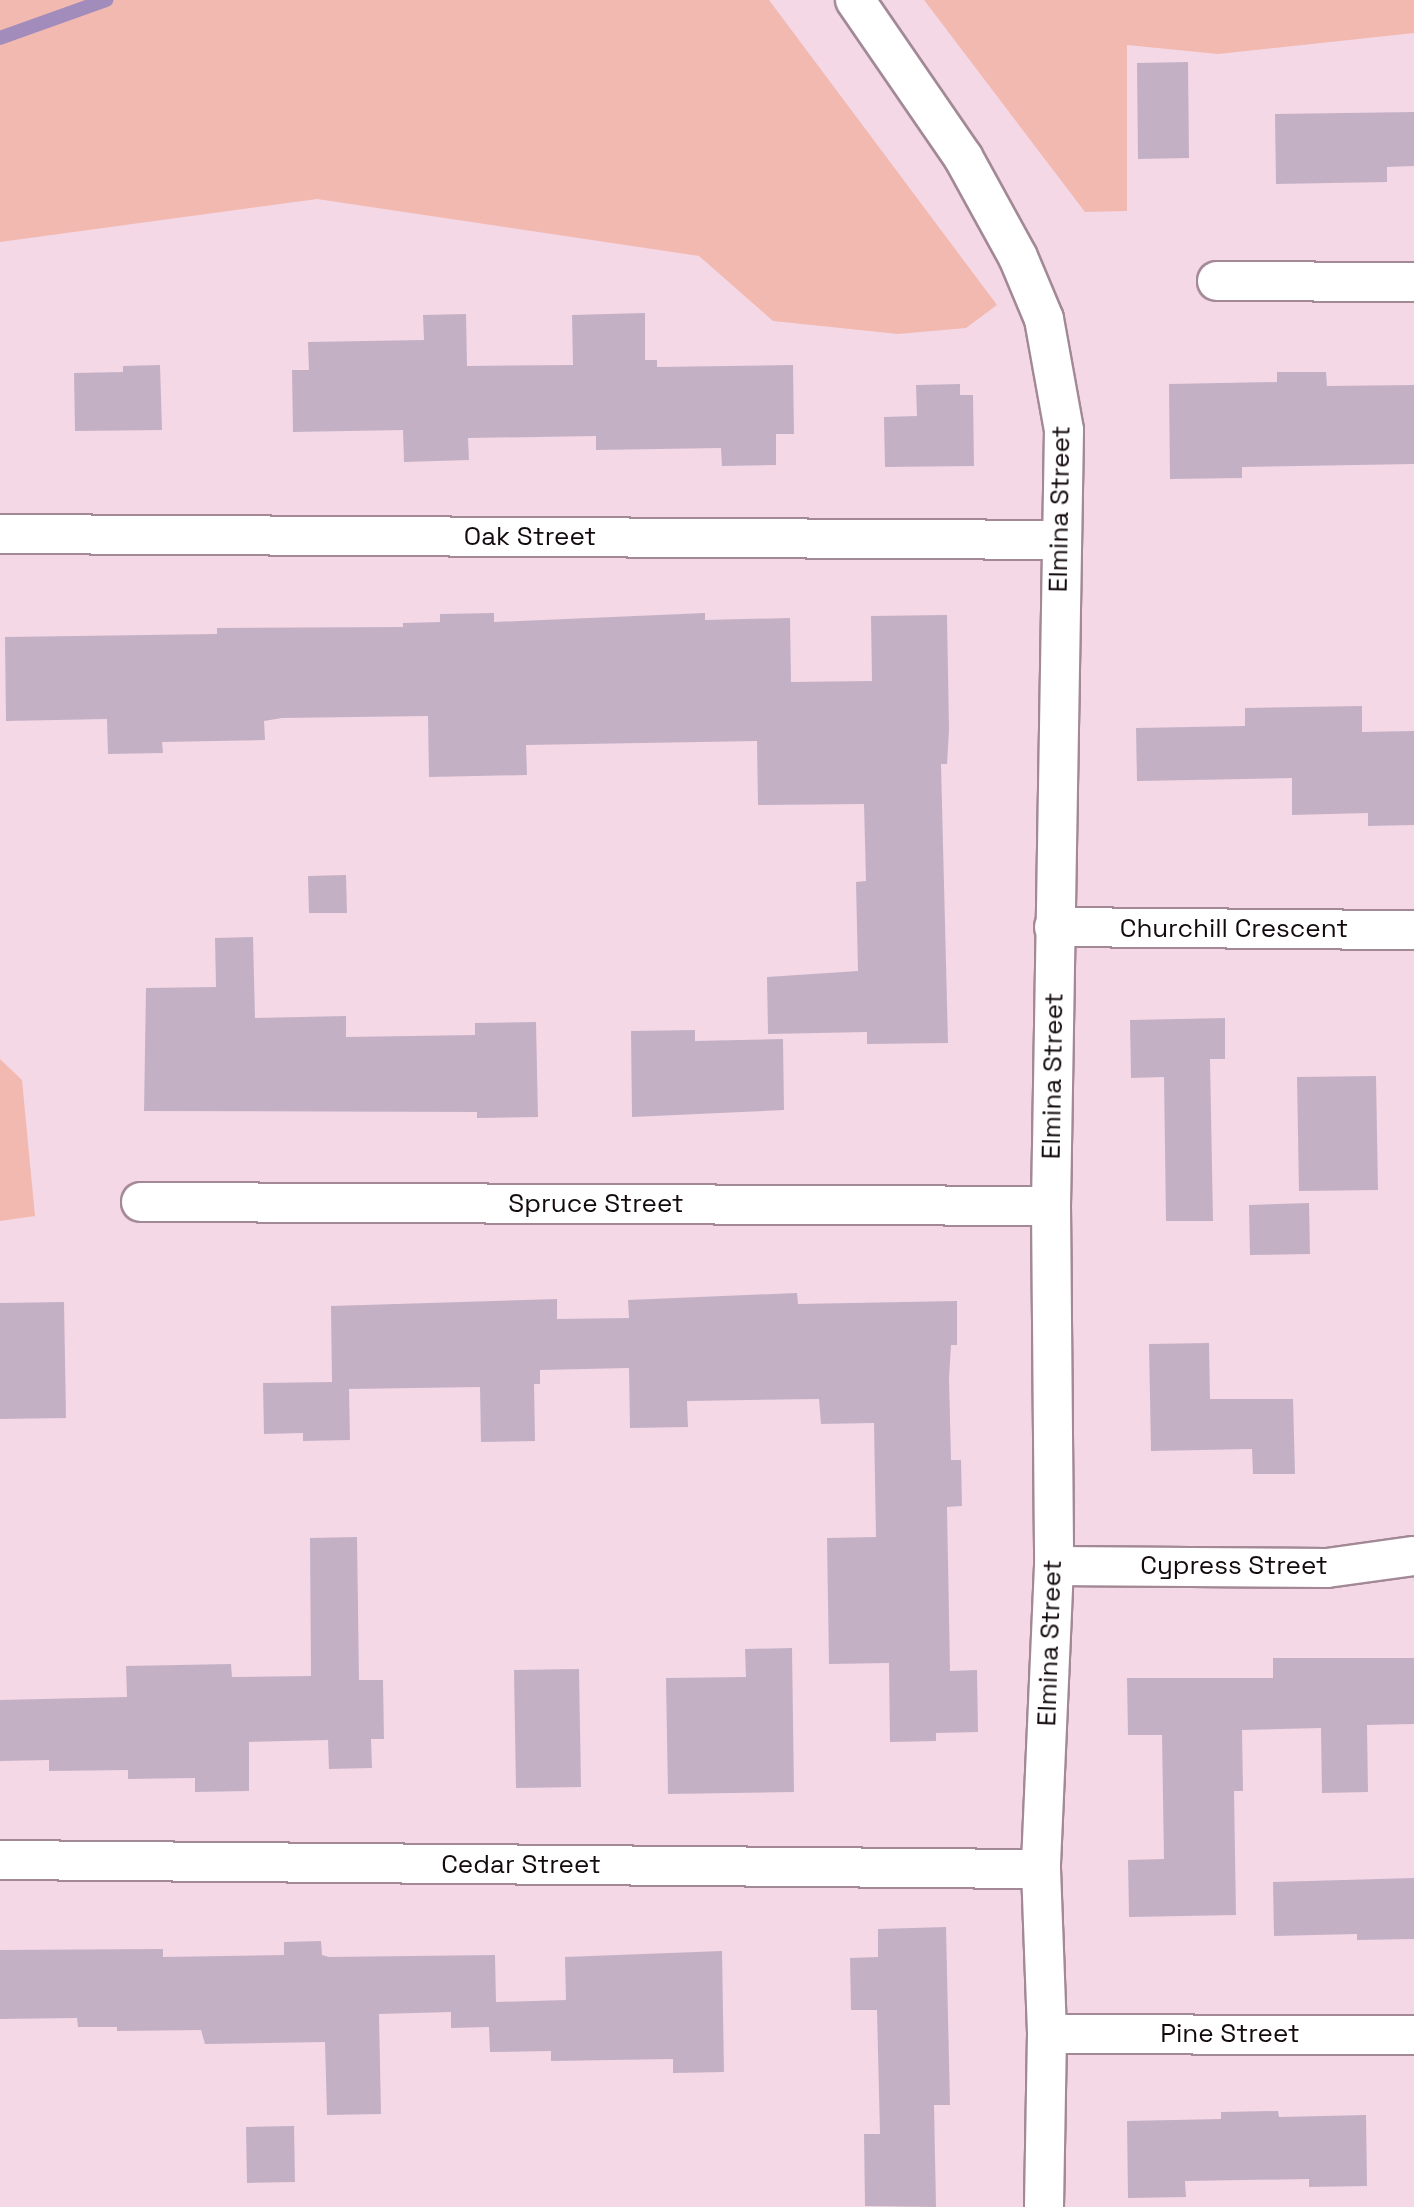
<!DOCTYPE html>
<style>
body{margin:0}
#map{position:relative;width:1414px;height:2207px;overflow:hidden;background:#f4d8e6;font-family:"Space Grotesk",sans-serif}
div>[style]{position:absolute}
[style*='--x']{left:calc(var(--x)*1px);top:calc(var(--y)*1px);width:calc(var(--w)*1px);rotate:calc(var(--a)*1deg)}
.green>*{inset:0;background:#f2b9b1}
.stream>*{height:14px;margin:-7px;padding:0 7px;transform-origin:7px;border-radius:7px;background:#a18cbc}
.building>*{inset:0;background:#c4b0c5}
.roads{filter:drop-shadow(2px 0 #a38996) drop-shadow(-2px 0 #a38996) drop-shadow(0 2px #a38996) drop-shadow(0 -2px #a38996)}
.street>*{height:38px;margin:-19px;padding:0 19px;transform-origin:19px;border-radius:19px;background:#fff}
span{translate:-50% -50%;white-space:nowrap;text-align:center;line-height:1.15;-webkit-text-stroke:7px #fff;paint-order:stroke}
.street-label{font-size:26px;color:#130a0f}
</style>
<div id="map">
<div class="green">
<i style="clip-path:polygon(0 0,769px 0,997px 305px,966px 328px,898px 334px,773px 321px,699px 256px,317px 199px,0 242px)"></i>
<i style="clip-path:polygon(924px 0,1414px 0,1414px 33px,1218px 54px,1127px 45px,1127px 211px,1085px 212px)"></i>
<i style="clip-path:polygon(0 1059px,22px 1080px,35px 1216px,0 1221px)"></i>
</div>
<div class="stream">
<i style="--x:0;--y:38;--w:113;--a:-19.7"></i>
</div>
<div class="building">
<i style="clip-path:polygon(1188px 62px,1189px 158px,1138px 159px,1137px 63px)"></i>
<i style="clip-path:polygon(1414px 112px,1414px 166px,1387px 167px,1387px 182px,1276px 184px,1275px 114px)"></i>
<i style="clip-path:polygon(645px 313px,645px 360px,657px 360px,657px 367px,793px 365px,794px 434px,776px 434px,776px 465px,722px 466px,721px 448px,596px 450px,596px 436px,468px 438px,469px 460px,404px 462px,403px 430px,293px 432px,292px 370px,309px 370px,308px 342px,424px 340px,423px 315px,466px 314px,467px 366px,573px 365px,572px 315px)"></i>
<i style="clip-path:polygon(160px 365px,162px 430px,75px 431px,74px 373px,123px 372px,123px 366px)"></i>
<i style="clip-path:polygon(1277px 372px,1326px 372px,1327px 386px,1414px 385px,1414px 464px,1242px 467px,1242px 478px,1170px 479px,1169px 384px,1277px 382px)"></i>
<i style="clip-path:polygon(960px 384px,960px 395px,973px 395px,974px 466px,885px 467px,884px 417px,917px 416px,916px 385px)"></i>
<i style="clip-path:polygon(494px 613px,494px 622px,705px 613px,705px 620px,790px 618px,791px 682px,872px 681px,871px 616px,947px 615px,949px 730px,947px 764px,941px 764px,948px 1043px,867px 1044px,867px 1032px,768px 1034px,767px 977px,858px 971px,856px 882px,866px 881px,864px 804px,758px 805px,757px 741px,526px 745px,527px 775px,429px 777px,428px 716px,282px 718px,264px 721px,265px 740px,162px 742px,163px 753px,108px 754px,107px 719px,6px 721px,5px 637px,217px 634px,217px 628px,403px 627px,403px 623px,440px 622px,440px 614px)"></i>
<i style="clip-path:polygon(1362px 706px,1362px 732px,1414px 731px,1414px 825px,1368px 826px,1368px 813px,1292px 815px,1292px 778px,1137px 781px,1136px 728px,1245px 726px,1245px 708px)"></i>
<i style="clip-path:polygon(346px 875px,347px 913px,309px 913px,308px 876px)"></i>
<i style="clip-path:polygon(253px 937px,255px 1018px,346px 1016px,346px 1037px,475px 1035px,475px 1023px,536px 1022px,538px 1117px,477px 1118px,477px 1112px,144px 1111px,146px 988px,216px 987px,215px 938px)"></i>
<i style="clip-path:polygon(1225px 1018px,1225px 1059px,1210px 1059px,1213px 1221px,1166px 1221px,1164px 1077px,1131px 1078px,1130px 1020px)"></i>
<i style="clip-path:polygon(695px 1030px,695px 1041px,783px 1039px,784px 1110px,632px 1117px,631px 1031px)"></i>
<i style="clip-path:polygon(1376px 1076px,1378px 1190px,1299px 1191px,1297px 1077px)"></i>
<i style="clip-path:polygon(1309px 1203px,1310px 1254px,1250px 1255px,1249px 1205px)"></i>
<i style="clip-path:polygon(797px 1293px,798px 1304px,957px 1301px,957px 1345px,951px 1345px,949px 1378px,951px 1460px,961px 1460px,962px 1506px,947px 1507px,950px 1671px,977px 1670px,978px 1732px,936px 1733px,936px 1741px,890px 1742px,889px 1663px,829px 1664px,827px 1538px,876px 1537px,874px 1423px,821px 1424px,819px 1399px,687px 1401px,688px 1427px,630px 1428px,629px 1368px,540px 1370px,540px 1384px,534px 1384px,535px 1441px,481px 1442px,480px 1387px,349px 1389px,350px 1440px,303px 1441px,303px 1433px,264px 1434px,263px 1383px,332px 1382px,331px 1306px,557px 1299px,557px 1319px,629px 1318px,628px 1300px)"></i>
<i style="clip-path:polygon(64px 1302px,66px 1418px,0 1419px,0 1303px)"></i>
<i style="clip-path:polygon(1209px 1343px,1210px 1399px,1293px 1399px,1295px 1474px,1253px 1474px,1252px 1449px,1151px 1451px,1149px 1344px)"></i>
<i style="clip-path:polygon(357px 1537px,359px 1680px,383px 1680px,384px 1739px,371px 1739px,372px 1768px,329px 1769px,328px 1740px,249px 1742px,249px 1791px,195px 1792px,195px 1778px,128px 1779px,128px 1770px,49px 1771px,49px 1760px,0 1761px,0 1700px,127px 1697px,126px 1666px,231px 1664px,232px 1677px,311px 1676px,310px 1538px)"></i>
<i style="clip-path:polygon(792px 1648px,794px 1792px,668px 1794px,666px 1678px,746px 1677px,745px 1649px)"></i>
<i style="clip-path:polygon(1273px 1658px,1414px 1658px,1414px 1724px,1367px 1725px,1368px 1792px,1322px 1793px,1321px 1728px,1242px 1730px,1243px 1791px,1234px 1791px,1236px 1915px,1129px 1917px,1128px 1860px,1164px 1859px,1162px 1735px,1128px 1735px,1127px 1678px,1273px 1678px)"></i>
<i style="clip-path:polygon(579px 1669px,581px 1787px,516px 1788px,514px 1670px)"></i>
<i style="clip-path:polygon(1414px 1878px,1414px 1939px,1357px 1940px,1357px 1934px,1274px 1936px,1273px 1882px)"></i>
<i style="clip-path:polygon(946px 1927px,950px 2105px,934px 2105px,936px 2207px,865px 2206px,864px 2134px,880px 2134px,877px 2010px,851px 2010px,850px 1958px,878px 1957px,878px 1929px)"></i>
<i style="clip-path:polygon(321px 1941px,322px 1955px,329px 1957px,495px 1955px,496px 2002px,566px 2000px,565px 1957px,722px 1951px,724px 2072px,673px 2073px,673px 2059px,551px 2061px,551px 2051px,490px 2052px,489px 2027px,451px 2028px,451px 2012px,379px 2014px,381px 2114px,327px 2115px,325px 2042px,205px 2044px,201px 2030px,117px 2031px,117px 2027px,78px 2027px,77px 2018px,0 2019px,0 1950px,163px 1949px,163px 1957px,284px 1955px,284px 1942px)"></i>
<i style="clip-path:polygon(1278px 2111px,1279px 2117px,1366px 2115px,1367px 2186px,1309px 2187px,1309px 2179px,1185px 2181px,1186px 2197px,1128px 2198px,1127px 2121px,1221px 2119px,1221px 2112px)"></i>
<i style="clip-path:polygon(294px 2126px,295px 2182px,247px 2183px,246px 2127px)"></i>
</div>
<div class="roads">
<div class="street">
<i style="--x:855;--y:0;--w:191;--a:55.5"></i>
<i style="--x:963;--y:157;--w:114;--a:61.2"></i>
<i style="--x:1018;--y:257;--w:67;--a:67.2"></i>
<i style="--x:1044;--y:319;--w:113;--a:79.8"></i>
<i style="--x:1064;--y:430;--w:776;--a:90.96"></i>
<i style="--x:1051;--y:1206;--w:360;--a:89.5"></i>
<i style="--x:1054;--y:1566;--w:303;--a:92.5"></i>
<i style="--x:1041;--y:1869;--w:165;--a:87.9"></i>
<i style="--x:1047;--y:2034;--w:173;--a:91"></i>
<i style="--x:1217;--y:281;--w:197;--a:0.3"></i>
<i style="--x:0;--y:534;--w:1060;--a:0.32"></i>
<i style="--x:1054;--y:927;--w:360;--a:0.5"></i>
<i style="--x:141;--y:1202;--w:910;--a:0.25"></i>
<i style="--x:1054;--y:1566;--w:273;--a:0.4"></i>
<i style="--x:1327;--y:1568;--w:88;--a:-7.9"></i>
<i style="--x:0;--y:1860;--w:1041;--a:0.5"></i>
<i style="--x:1047;--y:2034;--w:367;--a:0.2"></i>
</div>
</div>
<div class="street-label">
<span style="left:1060px;top:509px;rotate:-89deg">Elmina Street</span>
<span style="left:530px;top:537px">Oak Street</span>
<span style="left:1234px;top:929px">Churchill Crescent</span>
<span style="left:1053px;top:1076px;rotate:-89deg">Elmina Street</span>
<span style="left:596px;top:1204px">Spruce Street</span>
<span style="left:1234px;top:1566px">Cypress Street</span>
<span style="left:1050px;top:1643px;rotate:-88deg">Elmina Street</span>
<span style="left:521px;top:1865px">Cedar Street</span>
<span style="left:1230px;top:2034px">Pine Street</span>
</div>
</div>
